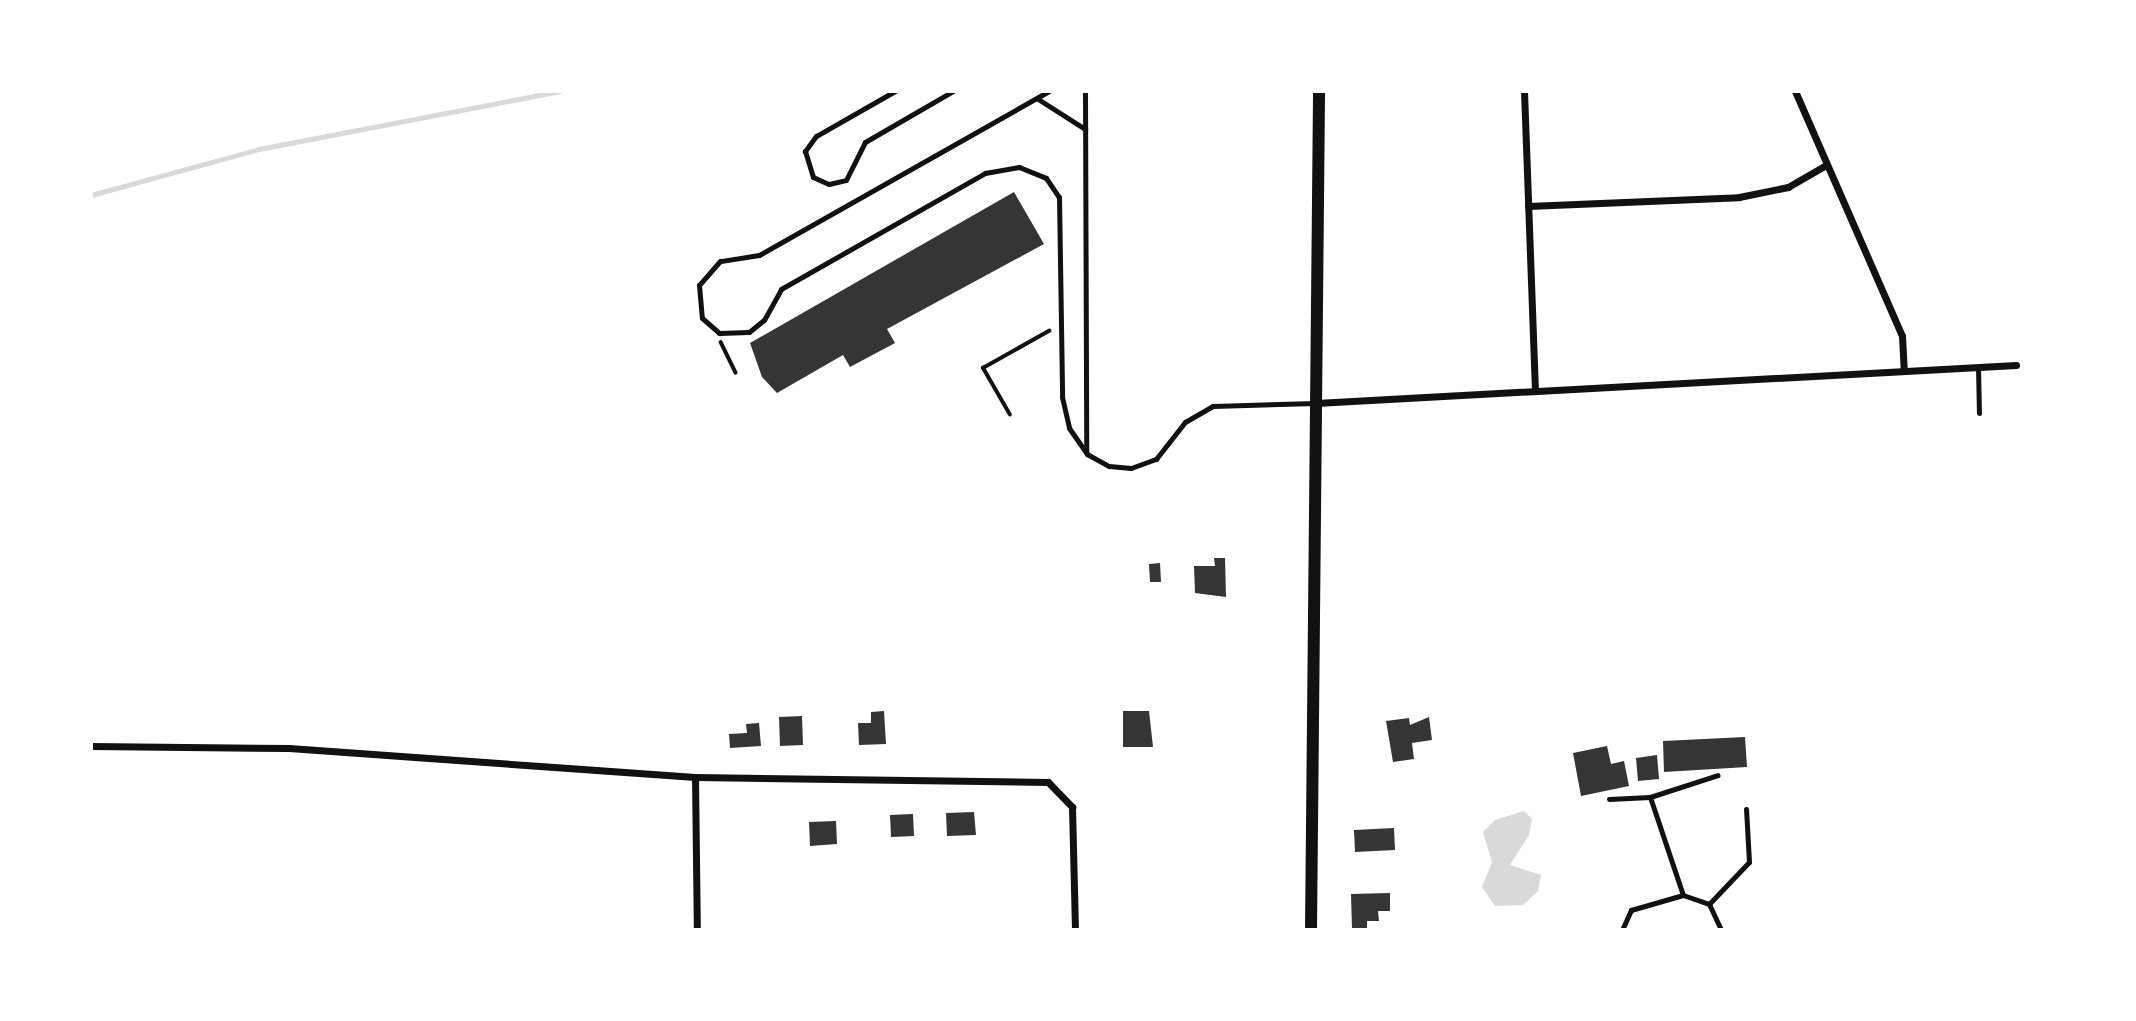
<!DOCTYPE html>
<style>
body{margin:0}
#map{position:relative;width:2136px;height:1021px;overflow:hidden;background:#fff;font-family:Figtree,sans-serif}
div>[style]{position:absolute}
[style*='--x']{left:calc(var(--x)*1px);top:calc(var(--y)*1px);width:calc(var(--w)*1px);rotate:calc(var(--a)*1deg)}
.water>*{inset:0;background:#d9d9d9}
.stream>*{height:5px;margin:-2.5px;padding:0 2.5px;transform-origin:2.5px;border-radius:2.5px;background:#d9d9d9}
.building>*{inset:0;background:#353535}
.path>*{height:3.5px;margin:-1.75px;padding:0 1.75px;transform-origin:1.75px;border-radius:1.75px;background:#111}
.service>*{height:5px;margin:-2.5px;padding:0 2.5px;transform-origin:2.5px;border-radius:2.5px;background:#111}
.minor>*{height:7px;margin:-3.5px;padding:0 3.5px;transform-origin:3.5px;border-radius:3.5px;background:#111}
.tertiary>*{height:12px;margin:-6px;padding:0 6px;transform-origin:6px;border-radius:6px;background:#111}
span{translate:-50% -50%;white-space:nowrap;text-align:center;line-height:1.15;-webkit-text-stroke:5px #fff;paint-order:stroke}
.frame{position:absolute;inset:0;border:93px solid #fff;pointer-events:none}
</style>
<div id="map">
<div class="water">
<i style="clip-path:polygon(1524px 811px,1532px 819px,1529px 835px,1510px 865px,1541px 875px,1538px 891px,1523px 905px,1495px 906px,1482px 887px,1492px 862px,1483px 832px,1495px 820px)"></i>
</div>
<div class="stream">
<i style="--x:91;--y:195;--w:174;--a:-15.3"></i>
<i style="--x:259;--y:149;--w:306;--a:-10.9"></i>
</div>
<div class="building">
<i style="clip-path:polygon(1014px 192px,1044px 244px,887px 329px,895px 343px,850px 367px,843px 355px,777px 393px,762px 377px,750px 343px)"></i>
<i style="clip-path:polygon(1214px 558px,1225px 558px,1226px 597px,1195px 593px,1194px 566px,1215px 566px)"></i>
<i style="clip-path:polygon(1160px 563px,1161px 582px,1150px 582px,1149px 564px)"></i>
<i style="clip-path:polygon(884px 711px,886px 744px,859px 745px,858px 723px,871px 723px,871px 712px)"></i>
<i style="clip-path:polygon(1123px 711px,1149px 711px,1153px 747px,1123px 747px)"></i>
<i style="clip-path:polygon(802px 716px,803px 745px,780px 746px,779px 717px)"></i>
<i style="clip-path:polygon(1429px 717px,1432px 740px,1412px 743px,1414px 759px,1393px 762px,1386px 721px,1409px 718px,1410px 725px)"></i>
<i style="clip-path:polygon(759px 723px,761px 746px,730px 748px,729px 734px,747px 733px,746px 724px)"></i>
<i style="clip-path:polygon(1745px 737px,1747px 767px,1664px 772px,1663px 741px)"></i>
<i style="clip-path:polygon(1607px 746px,1611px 764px,1624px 761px,1629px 786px,1581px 796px,1573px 753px)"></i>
<i style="clip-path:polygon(1657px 755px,1659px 779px,1638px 781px,1636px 758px)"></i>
<i style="clip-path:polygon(974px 812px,976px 835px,947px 836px,946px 813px)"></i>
<i style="clip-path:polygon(913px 814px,914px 836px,891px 837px,890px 815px)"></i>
<i style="clip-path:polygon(836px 821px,837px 844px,810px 846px,809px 822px)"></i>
<i style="clip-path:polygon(1394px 828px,1395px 850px,1355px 852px,1354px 830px)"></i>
<i style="clip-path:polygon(1390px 893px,1390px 911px,1378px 911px,1379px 921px,1367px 921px,1367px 930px,1352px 930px,1351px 894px)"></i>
</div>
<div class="path">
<i style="--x:721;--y:342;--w:34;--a:64"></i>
<i style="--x:1010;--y:415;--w:54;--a:-119.9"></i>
<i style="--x:983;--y:368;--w:76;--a:-29.3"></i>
</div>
<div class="service">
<i style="--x:895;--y:91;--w:91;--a:150.3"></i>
<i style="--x:816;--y:136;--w:19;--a:126"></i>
<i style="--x:805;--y:151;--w:27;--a:73"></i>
<i style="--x:813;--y:177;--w:17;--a:24"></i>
<i style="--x:829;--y:184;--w:17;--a:-13"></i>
<i style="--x:846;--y:180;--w:42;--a:-63.4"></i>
<i style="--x:865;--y:142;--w:102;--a:-30.1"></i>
<i style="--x:1049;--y:91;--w:333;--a:150.5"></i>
<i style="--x:759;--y:255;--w:39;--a:171"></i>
<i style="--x:720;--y:261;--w:32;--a:131"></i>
<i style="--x:699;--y:285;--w:33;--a:85"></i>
<i style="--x:702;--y:318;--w:23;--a:41"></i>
<i style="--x:719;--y:333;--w:30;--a:-2"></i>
<i style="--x:749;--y:332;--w:19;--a:-39"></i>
<i style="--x:764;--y:320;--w:35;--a:-61"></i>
<i style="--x:781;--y:289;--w:235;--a:-29.6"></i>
<i style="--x:985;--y:173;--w:35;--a:-10"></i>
<i style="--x:1019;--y:167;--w:29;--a:22"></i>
<i style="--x:1046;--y:178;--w:23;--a:56"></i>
<i style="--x:1059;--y:197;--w:200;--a:89.1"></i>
<i style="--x:1062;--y:397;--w:32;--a:77"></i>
<i style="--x:1069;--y:428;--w:32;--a:55"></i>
<i style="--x:1087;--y:454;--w:25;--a:29"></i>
<i style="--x:1109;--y:466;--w:22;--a:5"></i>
<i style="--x:1131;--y:468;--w:27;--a:-20"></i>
<i style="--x:1156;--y:459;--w:47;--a:-51.9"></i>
<i style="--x:1185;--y:422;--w:32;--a:-30"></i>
<i style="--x:1213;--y:406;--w:103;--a:-1.7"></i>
<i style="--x:1085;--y:91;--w:360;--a:89.8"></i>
<i style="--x:1038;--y:99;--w:56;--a:32.6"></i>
<i style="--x:1978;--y:367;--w:46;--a:88.8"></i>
<i style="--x:1650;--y:797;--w:71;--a:-17.9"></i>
<i style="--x:1609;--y:799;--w:41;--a:-2.8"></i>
<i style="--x:1650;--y:797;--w:103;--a:71.4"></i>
<i style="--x:1709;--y:904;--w:58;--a:-46.4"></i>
<i style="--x:1749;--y:862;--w:53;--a:-93.2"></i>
<i style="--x:1622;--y:930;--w:22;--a:-66"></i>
<i style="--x:1631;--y:910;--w:54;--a:-16.1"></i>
<i style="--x:1683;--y:895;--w:28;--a:19"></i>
<i style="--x:1709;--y:904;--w:29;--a:65"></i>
</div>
<div class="minor">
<i style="--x:1524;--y:91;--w:297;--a:87.9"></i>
<i style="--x:1795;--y:91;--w:267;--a:66.4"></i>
<i style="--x:1902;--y:336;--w:35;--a:87"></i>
<i style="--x:1528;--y:206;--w:211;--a:-2.4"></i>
<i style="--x:1739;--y:197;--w:50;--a:-11.5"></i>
<i style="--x:1788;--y:187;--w:44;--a:-30.1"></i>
<i style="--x:1316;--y:403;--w:701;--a:-3.11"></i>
<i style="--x:91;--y:746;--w:198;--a:0.6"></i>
<i style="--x:289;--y:748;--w:407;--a:4.1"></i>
<i style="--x:695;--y:777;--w:353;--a:0.8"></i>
<i style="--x:1048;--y:782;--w:35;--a:46"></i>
<i style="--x:1072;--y:807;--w:123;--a:88.6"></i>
<i style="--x:695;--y:777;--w:153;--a:89.3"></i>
</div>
<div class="tertiary">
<i style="--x:1311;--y:930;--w:839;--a:-89.45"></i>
</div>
<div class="frame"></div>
</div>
